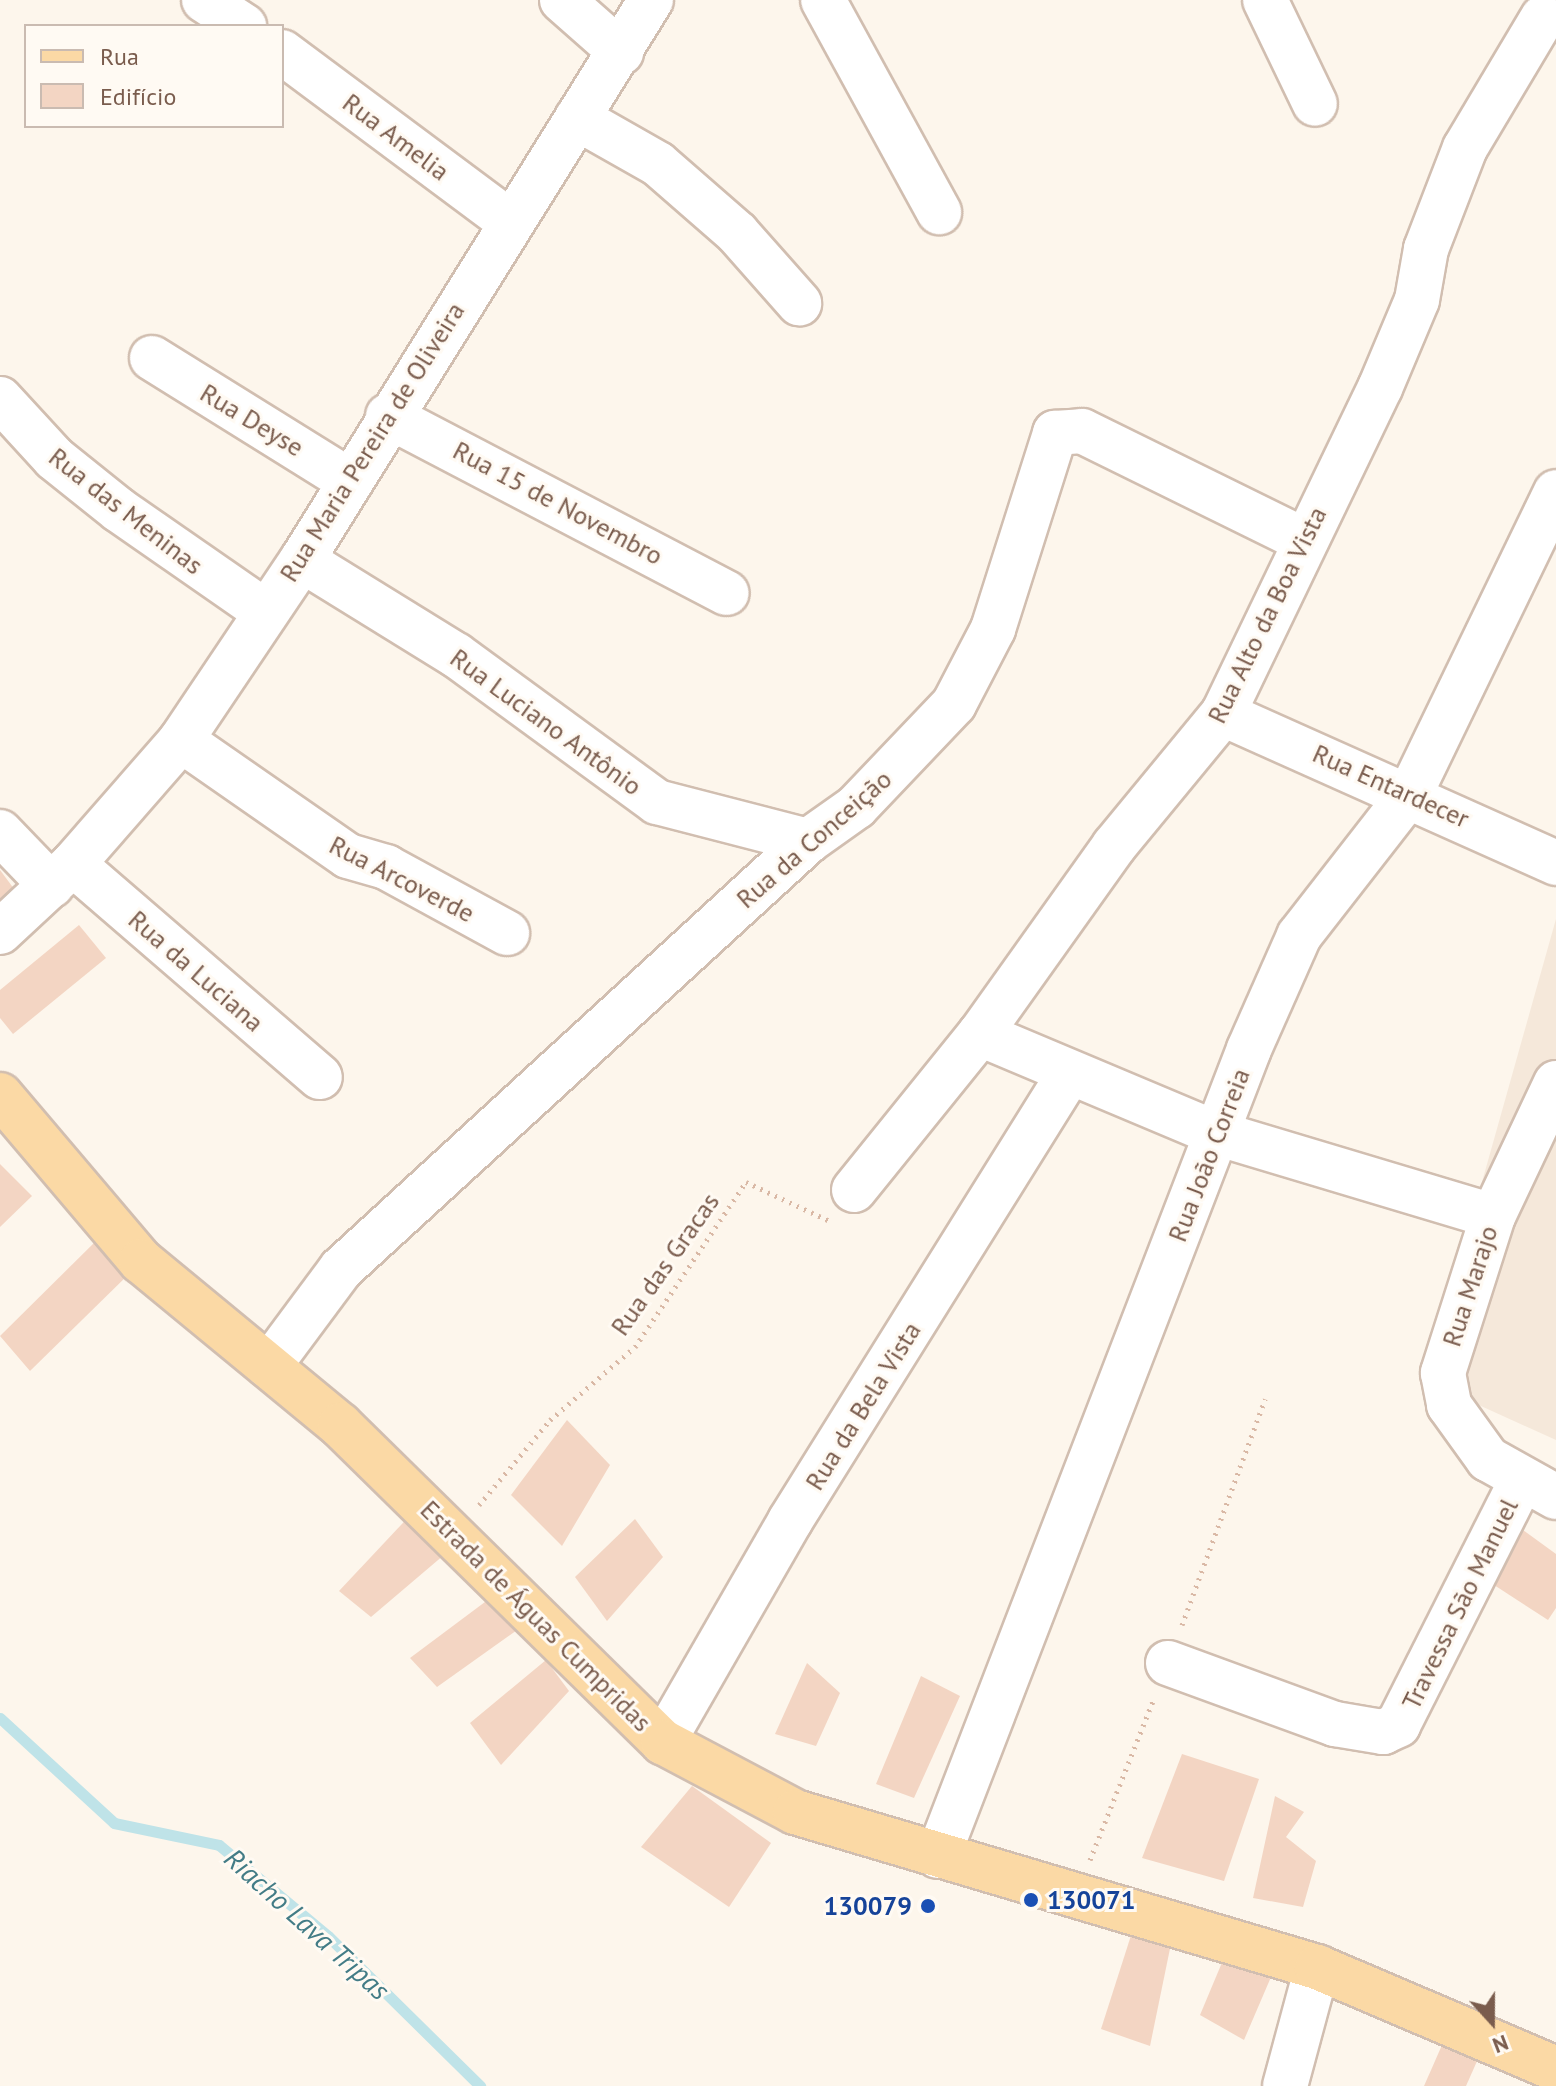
<!DOCTYPE html>
<meta charset="utf-8">
<style>
body{margin:0}
#map{position:relative;width:1556px;height:2086px;overflow:hidden;background:#fdf6ec;font-family:"PT Sans",sans-serif}
div>[style]{position:absolute}
[style*='--x']{left:calc(var(--x)*1px);top:calc(var(--y)*1px);width:calc(var(--w)*1px);rotate:calc(var(--a)*1deg)}
.residential>*{inset:0;background:#f5e8da}
.stream>*{height:11px;margin:-5.5px;padding:0 5.5px;transform-origin:5.5px;border-radius:5.5px;background:#bfe3e8}
.building>*{inset:0;background:#f3d5c3}
.path>*{height:5px;margin-top:-2.5px;transform-origin:0;background:repeating-linear-gradient(90deg,#d9b8a5 0 2px,transparent 0 8px)}
.roads{filter:drop-shadow(2px 0 #d1beb0) drop-shadow(-2px 0 #d1beb0) drop-shadow(0 2px #d1beb0) drop-shadow(0 -2px #d1beb0)}
.minor>*{height:44px;margin:-22px;padding:0 22px;transform-origin:22px;border-radius:22px;background:#fff}
.major>*{height:44px;margin:-22px;padding:0 22px;transform-origin:22px;border-radius:22px;background:#fbd9a5}
.dots>*{width:22px;height:22px;translate:-50% -50%;box-sizing:border-box;border:4px solid #fffaf3;border-radius:50%}
span{translate:-50% -50%;white-space:nowrap;text-align:center;line-height:1.15;-webkit-text-stroke:6px #fffaf3;paint-order:stroke}
.street-label{font-size:26px;color:#7a5c4d}
.transit-label{font-size:26px;color:#164399;font-weight:700}
.left{translate:0 -50%;text-align:left}
.right{translate:-100% -50%;text-align:right}
.water-label{font-size:28px;color:#437c86;font-style:italic}
.legend{position:absolute;left:24px;top:24px;width:260px;height:104px;box-sizing:border-box;background:#fffaf3;border:2px solid #cabbb1;margin:0;padding:10px 14px;list-style:none;font-size:24px;color:#7a5c4d}
.legend li{display:flex;align-items:center;gap:16px;height:40px}
.legend b{width:40px;border:2px solid #cabbb1}
.north{position:absolute;left:1452px;top:1982px;width:80px;height:80px;-webkit-text-stroke:6px #fffaf3;paint-order:stroke;rotate:159deg;font-size:22px;font-weight:700;line-height:32px;text-align:center;color:#7a5c4d}
.north::after{content:'';display:block;margin:auto;width:28px;height:36px;background:#7a5c4d;clip-path:polygon(50% 0,100% 100%,50% 72%,0 100%)}
</style>
<div id="map">
<div class="residential">
<i style="clip-path:polygon(1556px 919px,1556px 1440px,1426px 1381px)"></i>
</div>
<div class="stream">
<i style="--x:0;--y:1718;--w:155;--a:42.6"></i>
<i style="--x:114;--y:1823;--w:107;--a:11.8"></i>
<i style="--x:219;--y:1845;--w:142;--a:39.9"></i>
<i style="--x:328;--y:1936;--w:214;--a:44.6"></i>
</div>
<div class="building">
<i style="clip-path:polygon(0 870px,26px 905px,0 924px)"></i>
<i style="clip-path:polygon(79px 925px,106px 958px,13px 1034px,0 1018px,0 990px)"></i>
<i style="clip-path:polygon(0 1164px,32px 1196px,0 1227px)"></i>
<i style="clip-path:polygon(99px 1238px,132px 1271px,30px 1371px,0 1336px)"></i>
<i style="clip-path:polygon(567px 1420px,610px 1465px,562px 1546px,511px 1495px)"></i>
<i style="clip-path:polygon(416px 1509px,451px 1549px,371px 1617px,339px 1591px)"></i>
<i style="clip-path:polygon(635px 1519px,663px 1557px,607px 1621px,575px 1577px)"></i>
<i style="clip-path:polygon(1523px 1530px,1556px 1554px,1556px 1608px,1548px 1620px,1491px 1583px)"></i>
<i style="clip-path:polygon(493px 1596px,520px 1628px,437px 1687px,410px 1658px)"></i>
<i style="clip-path:polygon(546px 1660px,569px 1691px,501px 1765px,470px 1723px)"></i>
<i style="clip-path:polygon(807px 1663px,840px 1693px,816px 1746px,775px 1734px)"></i>
<i style="clip-path:polygon(921px 1676px,960px 1696px,914px 1798px,876px 1784px)"></i>
<i style="clip-path:polygon(1182px 1754px,1259px 1779px,1224px 1881px,1142px 1858px)"></i>
<i style="clip-path:polygon(692px 1786px,771px 1843px,729px 1907px,641px 1847px)"></i>
<i style="clip-path:polygon(1275px 1796px,1304px 1812px,1286px 1837px,1316px 1861px,1303px 1907px,1253px 1898px)"></i>
<i style="clip-path:polygon(1135px 1923px,1173px 1934px,1150px 2046px,1101px 2029px)"></i>
<i style="clip-path:polygon(1226px 1953px,1271px 1977px,1244px 2040px,1200px 2015px)"></i>
<i style="clip-path:polygon(1446px 2036px,1482px 2050px,1466px 2086px,1424px 2086px)"></i>
</div>
<div class="path">
<i style="--x:479;--y:1505;--w:111;--a:-50.1"></i>
<i style="--x:550;--y:1420;--w:112;--a:-40.7"></i>
<i style="--x:635;--y:1347;--w:199;--a:-56.1"></i>
<i style="--x:746;--y:1182;--w:93;--a:24.9"></i>
<i style="--x:1182;--y:1625;--w:241;--a:-69.8"></i>
<i style="--x:1090;--y:1860;--w:174;--a:-68.4"></i>
</div>
<div class="roads">
<div class="minor">
<i style="--x:204;--y:0;--w:48;--a:33"></i>
<i style="--x:562;--y:0;--w:79;--a:41.4"></i>
<i style="--x:823;--y:0;--w:242;--a:61.3"></i>
<i style="--x:1265;--y:0;--w:115;--a:64.3"></i>
<i style="--x:282;--y:52;--w:284;--a:36.7"></i>
<i style="--x:577;--y:118;--w:93;--a:29.6"></i>
<i style="--x:658;--y:164;--w:105;--a:41.1"></i>
<i style="--x:737;--y:233;--w:94;--a:48.5"></i>
<i style="--x:152;--y:358;--w:234;--a:31.9"></i>
<i style="--x:0;--y:399;--w:80;--a:47.5"></i>
<i style="--x:54;--y:458;--w:83;--a:38.7"></i>
<i style="--x:119;--y:510;--w:175;--a:34.8"></i>
<i style="--x:388;--y:416;--w:382;--a:27.6"></i>
<i style="--x:302;--y:560;--w:181;--a:31.7"></i>
<i style="--x:456;--y:655;--w:249;--a:36.2"></i>
<i style="--x:657;--y:802;--w:156;--a:14.5"></i>
<i style="--x:1223;--y:714;--w:365;--a:24.1"></i>
<i style="--x:181;--y:740;--w:203;--a:34.8"></i>
<i style="--x:348;--y:856;--w:40;--a:16"></i>
<i style="--x:386;--y:867;--w:138;--a:28.6"></i>
<i style="--x:0;--y:832;--w:74;--a:46.1"></i>
<i style="--x:73;--y:864;--w:326;--a:40.8"></i>
<i style="--x:0;--y:932;--w:100;--a:-43"></i>
<i style="--x:73;--y:864;--w:164;--a:-48.9"></i>
<i style="--x:181;--y:740;--w:217;--a:-56.1"></i>
<i style="--x:302;--y:560;--w:660;--a:-58.07"></i>
<i style="--x:980;--y:1034;--w:256;--a:22.8"></i>
<i style="--x:1216;--y:1133;--w:289;--a:16.7"></i>
<i style="--x:1556;--y:1083;--w:147;--a:115.3"></i>
<i style="--x:1493;--y:1216;--w:165;--a:107.7"></i>
<i style="--x:1443;--y:1373;--w:33;--a:79"></i>
<i style="--x:1449;--y:1405;--w:67;--a:54.2"></i>
<i style="--x:1488;--y:1459;--w:78;--a:29.2"></i>
<i style="--x:854;--y:1190;--w:201;--a:-51.1"></i>
<i style="--x:980;--y:1034;--w:231;--a:-54.5"></i>
<i style="--x:1114;--y:846;--w:171;--a:-50.5"></i>
<i style="--x:1223;--y:714;--w:362;--a:-64.3"></i>
<i style="--x:1380;--y:388;--w:95;--a:-67.2"></i>
<i style="--x:1417;--y:300;--w:52;--a:-80"></i>
<i style="--x:1426;--y:249;--w:108;--a:-68.9"></i>
<i style="--x:1465;--y:148;--w:152;--a:-59.2"></i>
<i style="--x:269;--y:1366;--w:121;--a:-53.4"></i>
<i style="--x:341;--y:1269;--w:633;--a:-42.5"></i>
<i style="--x:808;--y:841;--w:59;--a:-35.3"></i>
<i style="--x:856;--y:807;--w:142;--a:-46.4"></i>
<i style="--x:954;--y:704;--w:85;--a:-62.5"></i>
<i style="--x:993;--y:629;--w:206;--a:-72.4"></i>
<i style="--x:1055;--y:433;--w:27;--a:-4"></i>
<i style="--x:1082;--y:431;--w:247;--a:26.2"></i>
<i style="--x:1168;--y:1663;--w:178;--a:20.1"></i>
<i style="--x:1335;--y:1724;--w:49;--a:9.5"></i>
<i style="--x:1383;--y:1732;--w:17;--a:-25"></i>
<i style="--x:1398;--y:1725;--w:275;--a:-63.2"></i>
<i style="--x:663;--y:1742;--w:255;--a:-60.1"></i>
<i style="--x:790;--y:1521;--w:527;--a:-58.03"></i>
<i style="--x:938;--y:1856;--w:865;--a:-68.92"></i>
<i style="--x:1249;--y:1049;--w:124;--a:-66.1"></i>
<i style="--x:1299;--y:936;--w:182;--a:-52.1"></i>
<i style="--x:1411;--y:792;--w:333;--a:-64.2"></i>
<i style="--x:1285;--y:2086;--w:123;--a:-74.9"></i>
</div>
<div class="major">
<i style="--x:0;--y:1095;--w:218;--a:49.7"></i>
<i style="--x:141;--y:1261;--w:258;--a:39.5"></i>
<i style="--x:340;--y:1425;--w:453;--a:44.5"></i>
<i style="--x:663;--y:1742;--w:149;--a:27.9"></i>
<i style="--x:795;--y:1812;--w:545;--a:16.54"></i>
<i style="--x:1317;--y:1967;--w:260;--a:23.1"></i>
</div>
</div>
<div class="dots">
<i style="left:1031px;top:1900px;background:#1a4fb4"></i>
<i style="left:928px;top:1906px;background:#1a4fb4"></i>
</div>
<div class="street-label">
<span style="left:396px;top:137px;rotate:37deg">Rua Amelia</span>
<span style="left:252px;top:420px;rotate:31deg">Rua Deyse</span>
<span style="left:372px;top:442px;rotate:-58deg">Rua Maria Pereira de Oliveira</span>
<span style="left:558px;top:503px;rotate:28deg">Rua 15 de Novembro</span>
<span style="left:126px;top:511px;rotate:38deg">Rua das Meninas</span>
<span style="left:1267px;top:615px;rotate:-64deg">Rua Alto da Boa Vista</span>
<span style="left:546px;top:722px;rotate:36deg">Rua Luciano Antônio</span>
<span style="left:1391px;top:786px;rotate:24deg">Rua Entardecer</span>
<span style="left:814px;top:839px;rotate:-41deg">Rua da Conceição</span>
<span style="left:402px;top:879px;rotate:27deg">Rua Arcoverde</span>
<span style="left:196px;top:971px;rotate:41deg">Rua da Luciana</span>
<span style="left:1209px;top:1155px;rotate:-69deg">Rua João Correia</span>
<span style="left:665px;top:1264px;rotate:-55deg">Rua das Gracas</span>
<span style="left:1470px;top:1286px;rotate:-72deg">Rua Marajo</span>
<span style="left:863px;top:1406px;rotate:-58deg">Rua da Bela Vista</span>
<span style="left:1460px;top:1604px;rotate:-64deg">Travessa São Manuel</span>
<span style="left:536px;top:1616px;rotate:45deg">Estrada de Águas Cumpridas</span>
</div>
<div class="transit-label">
<span class="left" style="left:1047px;top:1900px">130071</span>
<span class="right" style="left:912px;top:1906px">130079</span>
</div>
<div class="water-label">
<span style="left:307px;top:1924px;rotate:42deg">Riacho Lava Tripas</span>
</div>
<ul class="legend">
<li><b style="height:10px;background:#fbd9a5"></b>Rua</li>
<li><b style="height:22px;background:#f3d5c3"></b>Edifício</li>
</ul>
<div class="north">N</div>
</div>
